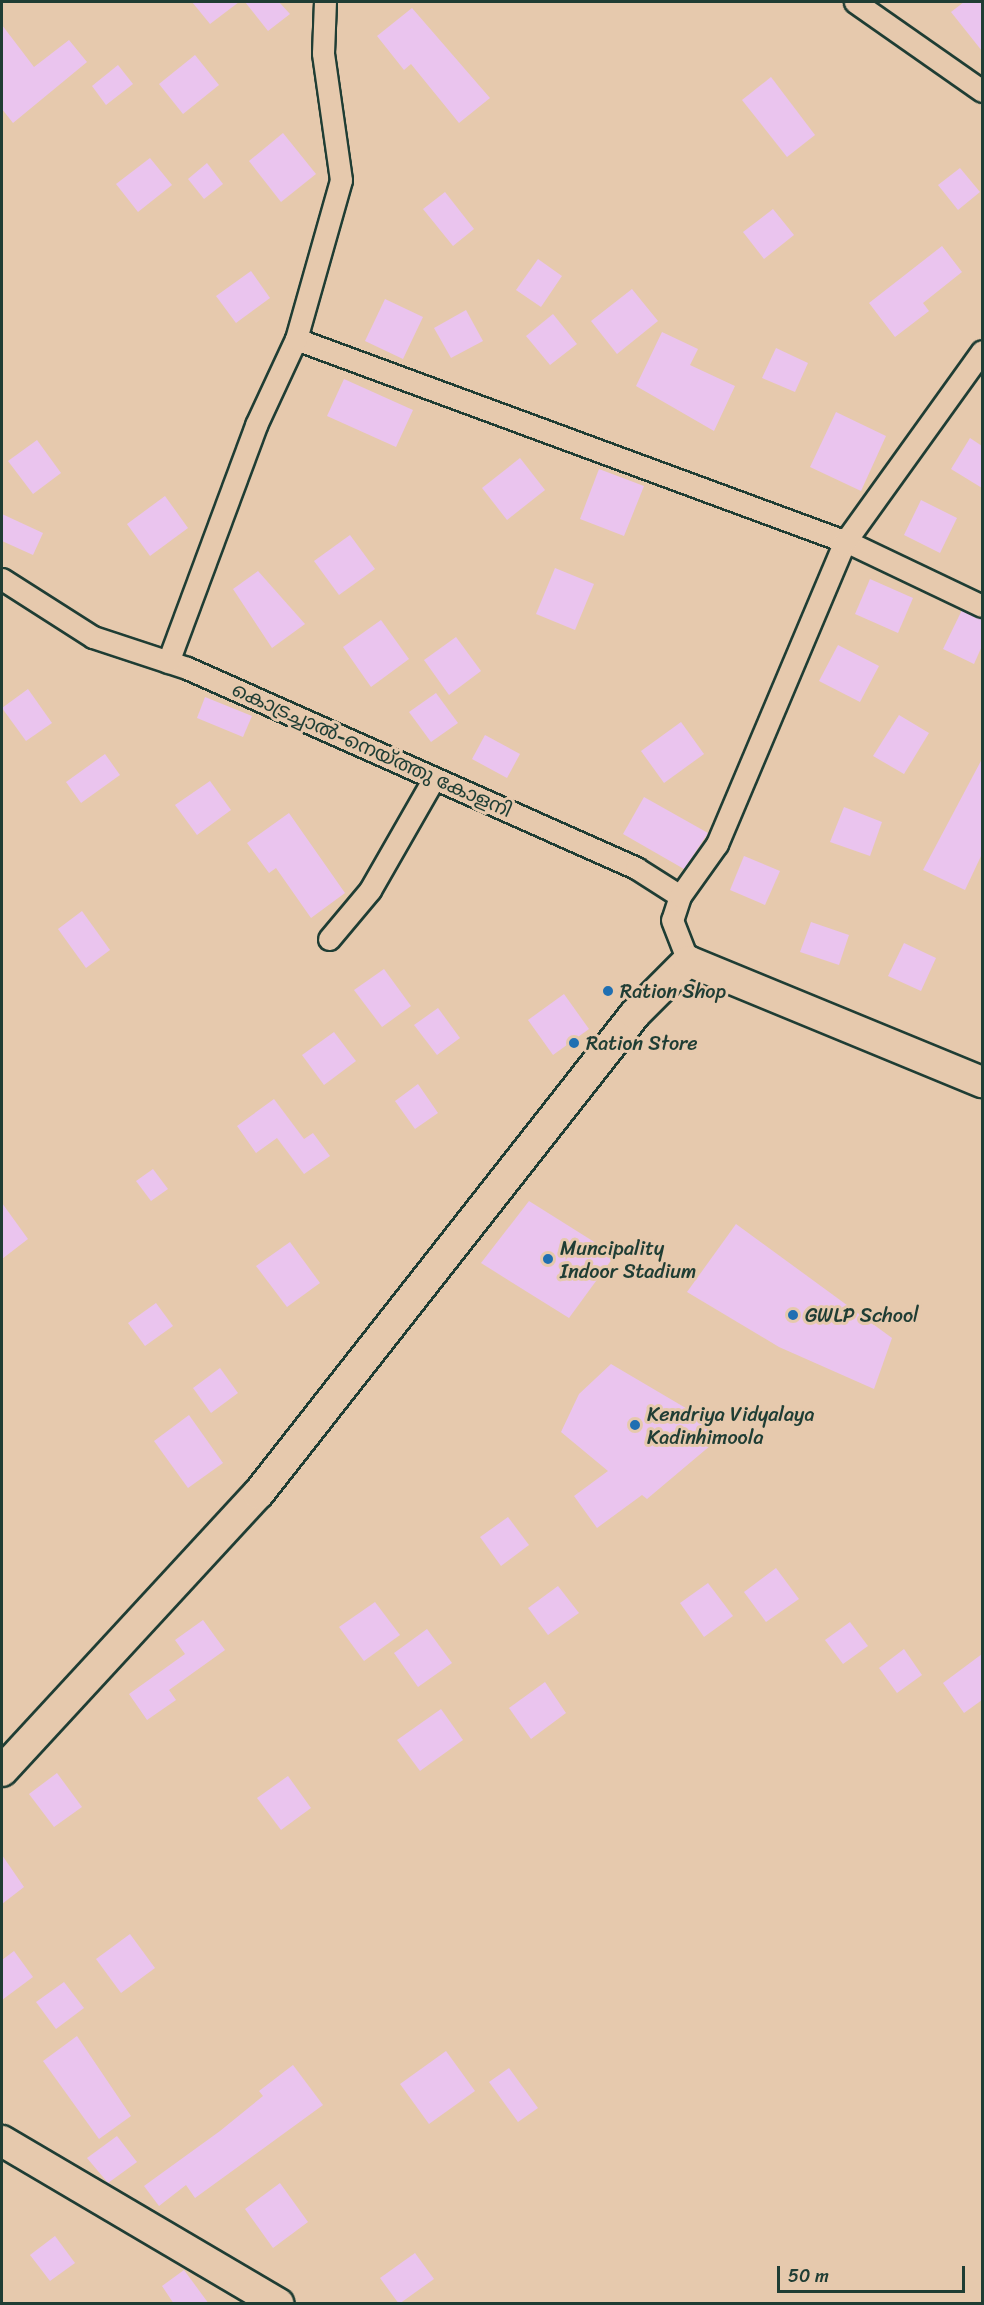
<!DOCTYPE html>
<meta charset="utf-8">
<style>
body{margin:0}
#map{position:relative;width:984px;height:2305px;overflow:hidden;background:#e6c9ad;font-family:Sriracha,"Noto Sans Malayalam",sans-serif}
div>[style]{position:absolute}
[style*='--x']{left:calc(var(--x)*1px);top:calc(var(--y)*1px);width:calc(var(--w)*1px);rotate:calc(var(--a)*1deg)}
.building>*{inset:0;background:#eac4ee}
.roads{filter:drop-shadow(2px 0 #1f3d34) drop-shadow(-2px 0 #1f3d34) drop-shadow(0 2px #1f3d34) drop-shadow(0 -2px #1f3d34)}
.street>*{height:21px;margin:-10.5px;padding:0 10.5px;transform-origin:10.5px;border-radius:10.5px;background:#e6c9ad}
.secondary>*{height:30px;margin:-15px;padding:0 15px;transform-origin:15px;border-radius:15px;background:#e6c9ad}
.dots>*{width:16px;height:16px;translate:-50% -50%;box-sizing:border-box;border:3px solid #e6c9ad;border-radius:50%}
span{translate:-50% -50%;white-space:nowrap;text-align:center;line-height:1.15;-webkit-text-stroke:6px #e6c9ad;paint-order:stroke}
.street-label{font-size:20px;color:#1f3d34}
.poi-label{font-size:20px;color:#1f3d34}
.left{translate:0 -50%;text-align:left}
.frame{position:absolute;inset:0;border:3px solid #1f3d34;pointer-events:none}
.scale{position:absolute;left:777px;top:2266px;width:188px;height:27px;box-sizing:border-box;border:3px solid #1f3d34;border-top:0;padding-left:8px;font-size:18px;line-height:21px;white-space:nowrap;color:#1f3d34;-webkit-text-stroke:4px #e6c9ad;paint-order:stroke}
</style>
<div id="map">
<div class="building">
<i style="clip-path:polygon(192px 2px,239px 2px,210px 24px)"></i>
<i style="clip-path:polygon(245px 2px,279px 2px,290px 14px,268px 31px)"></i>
<i style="clip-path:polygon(964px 2px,982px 2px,982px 51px,951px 12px)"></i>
<i style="clip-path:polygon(412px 8px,490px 98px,459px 123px,411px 64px,404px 70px,377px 36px)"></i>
<i style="clip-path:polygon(2px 25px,34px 67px,69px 40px,87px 62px,13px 123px,2px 109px)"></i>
<i style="clip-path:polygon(195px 55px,219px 85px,183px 114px,159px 84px)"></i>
<i style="clip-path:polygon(118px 65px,133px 84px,106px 105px,92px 86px)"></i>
<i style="clip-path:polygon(771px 77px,815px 135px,787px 157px,742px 100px)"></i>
<i style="clip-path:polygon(283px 133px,316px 174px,281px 202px,249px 161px)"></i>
<i style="clip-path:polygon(150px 158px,172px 185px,138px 212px,116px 184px)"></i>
<i style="clip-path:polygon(207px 163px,223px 184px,204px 199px,188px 179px)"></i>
<i style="clip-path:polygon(960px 168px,980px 192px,958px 210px,938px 185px)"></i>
<i style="clip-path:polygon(445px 192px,474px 229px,453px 246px,423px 209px)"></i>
<i style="clip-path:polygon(773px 209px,794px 235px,764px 259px,743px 232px)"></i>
<i style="clip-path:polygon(942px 246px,962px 272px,923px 303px,929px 311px,895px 337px,869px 303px)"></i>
<i style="clip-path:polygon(538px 259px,562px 276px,541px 307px,516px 290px)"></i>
<i style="clip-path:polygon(251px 271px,270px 298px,236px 323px,216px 296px)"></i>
<i style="clip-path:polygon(632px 289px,658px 321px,617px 354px,591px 321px)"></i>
<i style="clip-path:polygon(385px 299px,423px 317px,403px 359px,365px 341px)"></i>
<i style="clip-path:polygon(466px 310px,483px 341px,451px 358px,434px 328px)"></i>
<i style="clip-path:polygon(553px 314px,577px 344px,550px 365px,526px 336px)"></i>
<i style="clip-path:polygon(662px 332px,698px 349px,690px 365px,735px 386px,714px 431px,636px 386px)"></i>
<i style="clip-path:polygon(776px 348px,808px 363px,795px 392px,762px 378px)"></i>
<i style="clip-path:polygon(344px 379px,413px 410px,396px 447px,327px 416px)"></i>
<i style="clip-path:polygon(836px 412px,886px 436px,861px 491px,810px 467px)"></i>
<i style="clip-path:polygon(970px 438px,982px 446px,982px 488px,951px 469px)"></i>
<i style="clip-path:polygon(37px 440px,61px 473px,33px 494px,8px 461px)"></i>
<i style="clip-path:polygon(520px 458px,545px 490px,507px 520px,482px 488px)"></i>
<i style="clip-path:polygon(599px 469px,644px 486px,624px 536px,580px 519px)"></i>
<i style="clip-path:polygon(165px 496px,188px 528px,150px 556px,127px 524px)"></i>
<i style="clip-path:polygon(921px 500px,957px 518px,940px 553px,904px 535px)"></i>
<i style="clip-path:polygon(2px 514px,43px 533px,33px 555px,2px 541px)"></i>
<i style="clip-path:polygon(350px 535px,375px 569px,339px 595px,314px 561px)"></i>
<i style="clip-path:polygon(555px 568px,594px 584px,575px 630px,536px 614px)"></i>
<i style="clip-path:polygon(258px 571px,305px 624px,272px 648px,233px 589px)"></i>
<i style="clip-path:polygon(870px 579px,913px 598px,898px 633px,855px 614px)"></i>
<i style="clip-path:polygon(962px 610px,982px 620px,982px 646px,974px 664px,943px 649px)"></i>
<i style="clip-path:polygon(381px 620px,409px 659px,371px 687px,343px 647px)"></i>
<i style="clip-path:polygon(456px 637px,481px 671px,449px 695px,424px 660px)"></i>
<i style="clip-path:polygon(838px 645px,879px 666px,860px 702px,819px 681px)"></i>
<i style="clip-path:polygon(28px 689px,52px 723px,26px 741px,2px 708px)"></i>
<i style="clip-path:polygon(436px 693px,458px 723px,431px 742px,409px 712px)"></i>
<i style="clip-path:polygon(205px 697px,252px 716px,243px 737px,197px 718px)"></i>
<i style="clip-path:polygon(899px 715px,929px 733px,904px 774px,873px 756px)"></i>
<i style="clip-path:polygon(681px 722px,704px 754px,664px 783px,641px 751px)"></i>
<i style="clip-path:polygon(485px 735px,520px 754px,507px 778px,472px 759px)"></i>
<i style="clip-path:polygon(105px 754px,120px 775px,81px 803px,66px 782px)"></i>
<i style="clip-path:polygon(982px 759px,982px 854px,965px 890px,923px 870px)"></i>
<i style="clip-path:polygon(210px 781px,231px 810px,197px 835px,175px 805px)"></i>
<i style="clip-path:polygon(644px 797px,708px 833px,684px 869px,623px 834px)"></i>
<i style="clip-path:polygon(844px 807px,882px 822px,870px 856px,830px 842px)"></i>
<i style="clip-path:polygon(289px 813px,345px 893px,311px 918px,276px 868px,269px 873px,247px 843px)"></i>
<i style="clip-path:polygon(744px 856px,780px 871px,765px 905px,730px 890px)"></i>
<i style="clip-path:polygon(82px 911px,110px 950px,86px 968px,58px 929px)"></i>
<i style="clip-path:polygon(811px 922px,849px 935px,839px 965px,800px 952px)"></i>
<i style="clip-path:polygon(904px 943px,936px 958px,921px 991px,888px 976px)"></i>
<i style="clip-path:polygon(384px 969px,411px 1006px,382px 1027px,354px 990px)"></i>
<i style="clip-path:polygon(564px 994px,589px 1029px,553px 1055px,528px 1020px)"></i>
<i style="clip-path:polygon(438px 1008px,460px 1038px,437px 1055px,414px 1025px)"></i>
<i style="clip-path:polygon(334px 1032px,356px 1061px,324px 1085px,302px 1055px)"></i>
<i style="clip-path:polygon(418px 1084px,438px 1113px,415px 1129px,395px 1101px)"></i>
<i style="clip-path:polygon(274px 1099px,304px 1139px,313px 1133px,330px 1156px,304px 1174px,277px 1138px,256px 1153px,237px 1126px)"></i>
<i style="clip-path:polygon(153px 1169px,168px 1189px,151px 1201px,136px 1181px)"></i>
<i style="clip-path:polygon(529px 1201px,615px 1255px,569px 1318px,481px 1263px)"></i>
<i style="clip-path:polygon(2px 1203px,28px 1239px,2px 1259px)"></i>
<i style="clip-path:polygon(736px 1224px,892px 1338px,874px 1389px,779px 1347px,687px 1292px)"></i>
<i style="clip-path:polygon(290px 1242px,320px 1283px,287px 1307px,256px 1266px)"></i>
<i style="clip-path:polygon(156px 1303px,173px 1326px,145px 1346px,128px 1323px)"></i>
<i style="clip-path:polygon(611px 1364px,701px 1417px,717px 1440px,647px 1499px,642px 1495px,597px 1528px,574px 1496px,608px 1471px,561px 1432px,579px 1394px)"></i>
<i style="clip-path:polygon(220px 1368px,238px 1393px,211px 1413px,193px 1388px)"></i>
<i style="clip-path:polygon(189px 1415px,223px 1463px,188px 1488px,154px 1441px)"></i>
<i style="clip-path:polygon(508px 1517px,529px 1545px,501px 1566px,480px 1537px)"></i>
<i style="clip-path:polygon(776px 1568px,799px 1599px,766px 1622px,744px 1592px)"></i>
<i style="clip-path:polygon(708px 1583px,733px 1616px,704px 1637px,680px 1603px)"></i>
<i style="clip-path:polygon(558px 1586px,579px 1613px,548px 1635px,528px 1608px)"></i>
<i style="clip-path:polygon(375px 1602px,400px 1635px,364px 1661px,339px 1627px)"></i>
<i style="clip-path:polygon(203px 1620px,225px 1650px,169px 1690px,176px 1700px,147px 1720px,129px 1694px,185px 1654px,175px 1640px)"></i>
<i style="clip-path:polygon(850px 1622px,868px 1646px,843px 1664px,825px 1640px)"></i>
<i style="clip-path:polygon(427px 1629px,452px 1663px,418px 1687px,394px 1653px)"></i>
<i style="clip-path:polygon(904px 1649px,922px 1675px,897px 1693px,879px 1668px)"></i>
<i style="clip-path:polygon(982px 1654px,982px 1700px,964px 1713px,943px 1683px)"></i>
<i style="clip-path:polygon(545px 1682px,566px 1713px,531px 1739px,509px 1708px)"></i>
<i style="clip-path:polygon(441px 1709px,463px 1740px,420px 1771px,397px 1740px)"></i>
<i style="clip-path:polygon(57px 1773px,82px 1807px,54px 1827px,29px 1794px)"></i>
<i style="clip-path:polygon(288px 1776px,311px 1808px,281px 1830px,257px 1798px)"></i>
<i style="clip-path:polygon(2px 1855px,24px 1887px,2px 1904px)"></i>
<i style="clip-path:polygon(130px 1934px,155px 1968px,121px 1993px,96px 1959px)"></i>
<i style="clip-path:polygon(14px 1951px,33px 1977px,2px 2000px,2px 1960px)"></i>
<i style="clip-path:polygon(64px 1982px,84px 2008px,56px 2029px,36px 2002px)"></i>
<i style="clip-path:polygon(77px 2036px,131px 2116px,99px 2139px,43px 2061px)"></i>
<i style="clip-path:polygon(446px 2051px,475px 2091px,429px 2124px,400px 2084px)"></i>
<i style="clip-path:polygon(293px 2065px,323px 2105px,195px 2198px,186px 2185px,159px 2206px,144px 2186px,220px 2131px,263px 2096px,259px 2091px)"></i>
<i style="clip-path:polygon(509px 2068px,538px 2108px,518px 2122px,489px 2082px)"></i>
<i style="clip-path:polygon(117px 2136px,137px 2162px,108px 2183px,87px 2158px)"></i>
<i style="clip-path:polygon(280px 2183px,308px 2222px,273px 2248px,245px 2209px)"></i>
<i style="clip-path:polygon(55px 2236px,75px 2263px,50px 2281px,30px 2255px)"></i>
<i style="clip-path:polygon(415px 2253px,434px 2279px,399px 2304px,380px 2278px)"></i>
<i style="clip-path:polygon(184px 2270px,209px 2304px,174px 2304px,162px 2286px)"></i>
</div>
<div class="roads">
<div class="street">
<i style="--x:855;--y:2;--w:155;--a:35"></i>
<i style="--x:296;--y:339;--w:593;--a:20.24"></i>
<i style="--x:852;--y:544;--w:144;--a:25.5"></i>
<i style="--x:2;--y:579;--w:108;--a:32.5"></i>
<i style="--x:93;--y:637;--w:99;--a:18.3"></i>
<i style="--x:187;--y:668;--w:492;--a:24"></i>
<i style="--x:636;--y:868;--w:52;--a:32.5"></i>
<i style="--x:680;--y:896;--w:25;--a:108"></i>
<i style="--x:672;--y:920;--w:44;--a:68.7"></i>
<i style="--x:168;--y:662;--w:253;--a:-69.6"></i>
<i style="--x:256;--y:425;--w:95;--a:-65.1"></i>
<i style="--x:296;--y:339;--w:165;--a:-74.2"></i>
<i style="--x:341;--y:180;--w:128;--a:-98.1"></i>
<i style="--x:323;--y:53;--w:51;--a:-87.8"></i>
<i style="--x:680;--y:896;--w:64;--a:-54.6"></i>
<i style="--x:717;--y:844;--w:327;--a:-67.1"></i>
<i style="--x:844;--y:543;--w:236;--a:-54.3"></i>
<i style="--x:329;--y:939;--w:64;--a:-50.1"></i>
<i style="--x:370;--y:890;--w:127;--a:-60.2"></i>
</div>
<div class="secondary">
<i style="--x:2;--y:1771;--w:377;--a:-47.3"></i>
<i style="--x:258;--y:1494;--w:610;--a:-51.85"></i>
<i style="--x:635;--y:1014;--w:75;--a:-45"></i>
<i style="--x:688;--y:961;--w:318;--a:22.4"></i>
<i style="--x:2;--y:2141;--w:321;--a:30.5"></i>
</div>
</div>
<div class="dots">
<i style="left:608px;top:991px;background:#1f6fb2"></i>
<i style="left:574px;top:1043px;background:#1f6fb2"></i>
<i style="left:548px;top:1259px;background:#1f6fb2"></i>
<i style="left:793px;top:1315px;background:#1f6fb2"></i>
<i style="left:635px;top:1425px;background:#1f6fb2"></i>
</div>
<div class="street-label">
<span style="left:372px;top:750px;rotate:24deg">കൊട്രച്ചാൽ-നെയ്ത്തു കോളനി</span>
</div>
<div class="poi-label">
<span class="left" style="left:620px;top:991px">Ration Shop</span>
<span class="left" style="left:586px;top:1043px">Ration Store</span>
<span class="left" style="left:560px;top:1260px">Muncipality<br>Indoor Stadium</span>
<span class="left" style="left:805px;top:1315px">GWLP School</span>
<span class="left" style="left:647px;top:1426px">Kendriya Vidyalaya<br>Kadinhimoola</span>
</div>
<div class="frame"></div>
<div class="scale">50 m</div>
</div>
